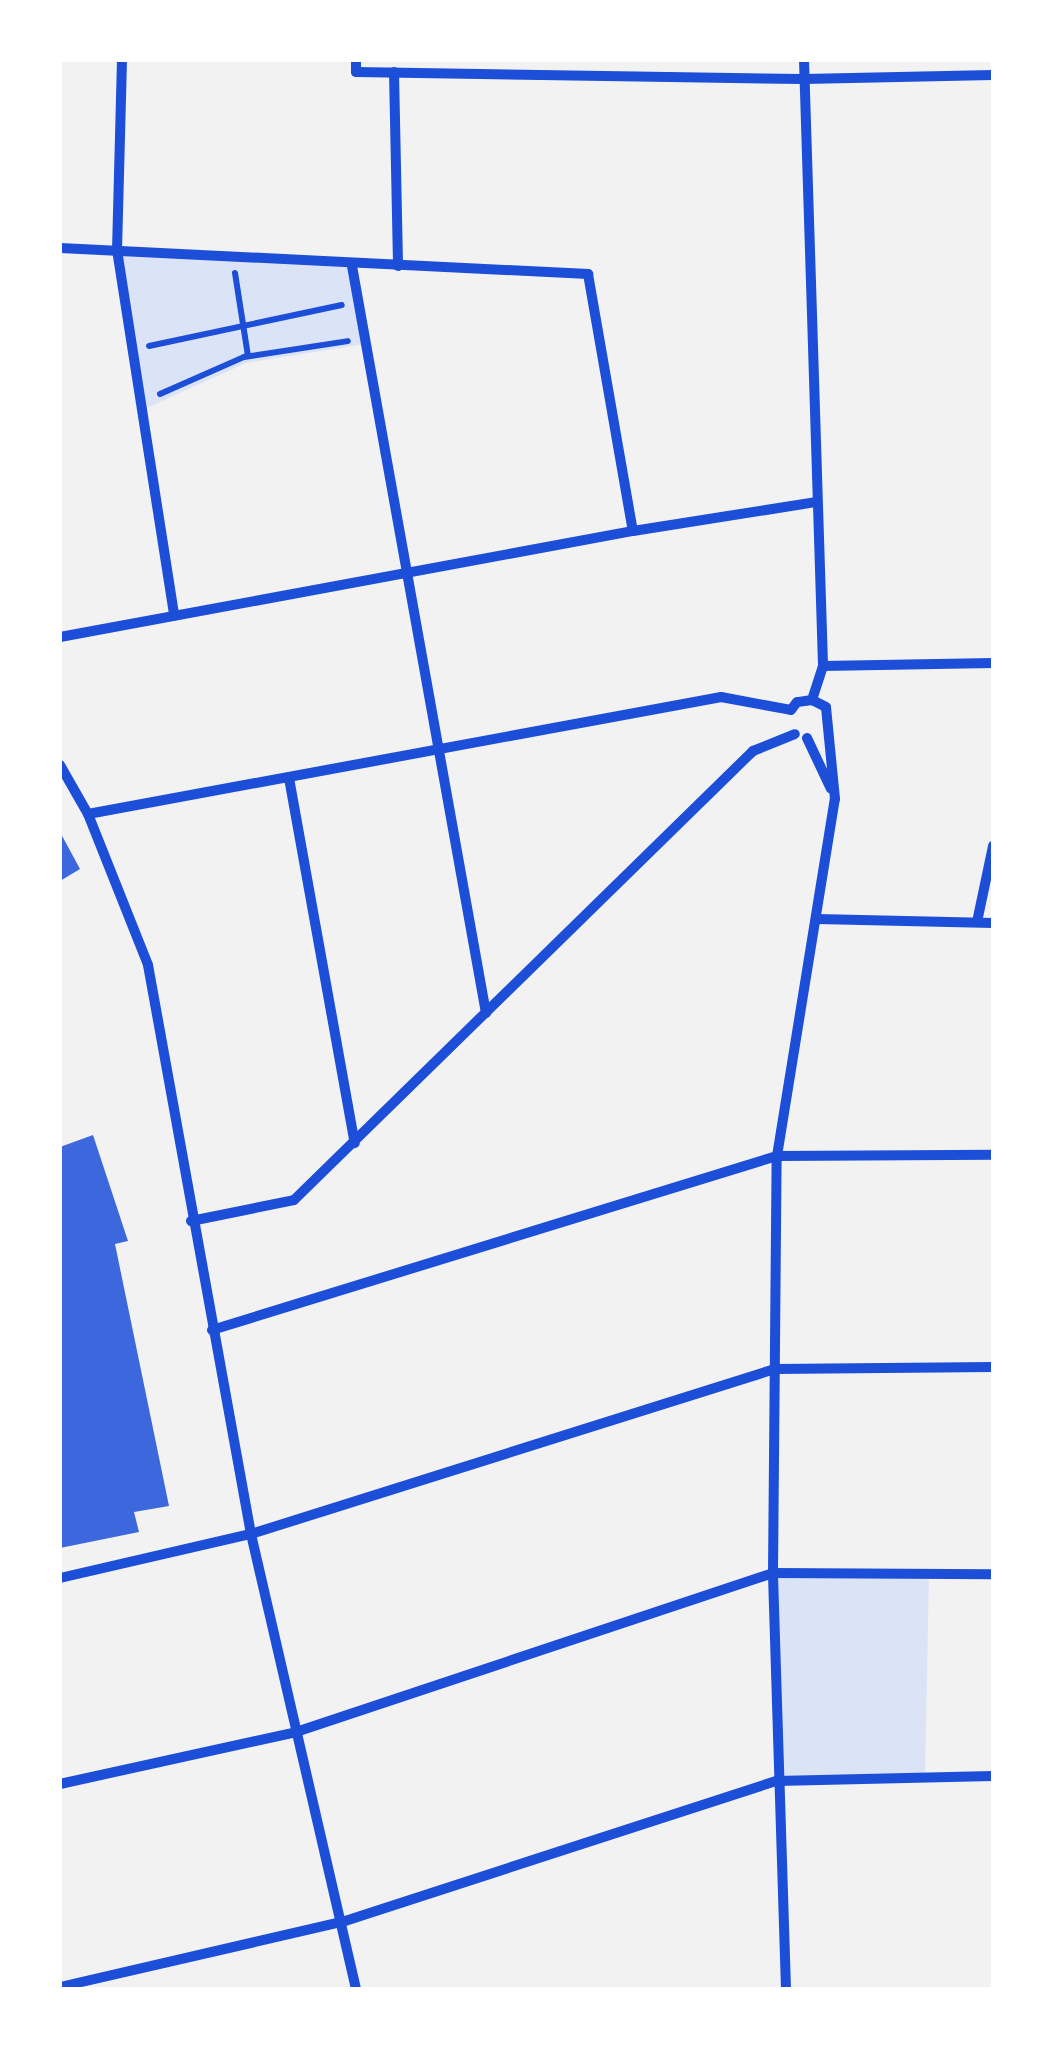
<!DOCTYPE html>
<style>
body{margin:0}
#map{position:relative;width:1053px;height:2049px;overflow:hidden;background:#f2f2f2;font-family:Raleway,sans-serif}
div>[style]{position:absolute}
[style*='--x']{left:calc(var(--x)*1px);top:calc(var(--y)*1px);width:calc(var(--w)*1px);rotate:calc(var(--a)*1deg)}
.green>*{inset:0;background:#dbe4f7}
.building>*{inset:0;background:#3d67dc}
.path>*{height:6px;margin:-3px;padding:0 3px;transform-origin:3px;border-radius:3px;background:#1d4ed8}
.minor>*{height:10px;margin:-5px;padding:0 5px;transform-origin:5px;border-radius:5px;background:#1d4ed8}
span{translate:-50% -50%;white-space:nowrap;text-align:center;line-height:1.15;-webkit-text-stroke:8px #fff;paint-order:stroke}
.frame{position:absolute;inset:0;border:62px solid #fff;pointer-events:none}
</style>
<div id="map">
<div class="green">
<i style="clip-path:polygon(117px 250px,352px 266px,365px 344px,246px 363px,142px 410px)"></i>
<i style="clip-path:polygon(773px 1574px,929px 1575px,925px 1776px,777px 1781px)"></i>
</div>
<div class="building">
<i style="clip-path:polygon(60px 832px,80px 869px,60px 881px)"></i>
<i style="clip-path:polygon(93px 1135px,128px 1241px,115px 1244px,169px 1506px,134px 1512px,139px 1532px,60px 1548px,60px 1147px)"></i>
</div>
<div class="path">
<i style="--x:235;--y:273;--w:84;--a:81.1"></i>
<i style="--x:149;--y:346;--w:197;--a:-12"></i>
<i style="--x:160;--y:394;--w:92;--a:-23.8"></i>
<i style="--x:244;--y:357;--w:105;--a:-8.7"></i>
</div>
<div class="minor">
<i style="--x:122;--y:60;--w:190;--a:91.5"></i>
<i style="--x:117;--y:250;--w:370;--a:81.1"></i>
<i style="--x:356;--y:60;--w:12;--a:90"></i>
<i style="--x:356;--y:72;--w:448;--a:0.9"></i>
<i style="--x:804;--y:79;--w:189;--a:-1.2"></i>
<i style="--x:804;--y:60;--w:606;--a:88.2"></i>
<i style="--x:823;--y:666;--w:36;--a:108"></i>
<i style="--x:394;--y:72;--w:194;--a:88.8"></i>
<i style="--x:60;--y:248;--w:529;--a:2.82"></i>
<i style="--x:588;--y:274;--w:261;--a:80.1"></i>
<i style="--x:352;--y:266;--w:759;--a:79.83"></i>
<i style="--x:60;--y:637;--w:583;--a:-10.48"></i>
<i style="--x:633;--y:531;--w:186;--a:-9"></i>
<i style="--x:823;--y:666;--w:170;--a:-1"></i>
<i style="--x:807;--y:738;--w:56;--a:64.8"></i>
<i style="--x:60;--y:765;--w:56;--a:60.3"></i>
<i style="--x:88;--y:814;--w:162;--a:68.3"></i>
<i style="--x:148;--y:965;--w:578;--a:79.74"></i>
<i style="--x:251;--y:1534;--w:467;--a:77"></i>
<i style="--x:289;--y:778;--w:371;--a:79.8"></i>
<i style="--x:88;--y:814;--w:644;--a:-10.47"></i>
<i style="--x:721;--y:697;--w:71;--a:10.5"></i>
<i style="--x:817;--y:919;--w:176;--a:1.3"></i>
<i style="--x:977;--y:922;--w:78;--a:-78.1"></i>
<i style="--x:191;--y:1221;--w:105;--a:-11.5"></i>
<i style="--x:294;--y:1200;--w:642;--a:-44.37"></i>
<i style="--x:753;--y:751;--w:45;--a:-22"></i>
<i style="--x:212;--y:1330;--w:591;--a:-17.12"></i>
<i style="--x:777;--y:1156;--w:216;--a:-0.3"></i>
<i style="--x:60;--y:1578;--w:196;--a:-13"></i>
<i style="--x:251;--y:1534;--w:549;--a:-17.48"></i>
<i style="--x:775;--y:1369;--w:218;--a:-0.5"></i>
<i style="--x:60;--y:1784;--w:242;--a:-12.4"></i>
<i style="--x:296;--y:1732;--w:503;--a:-18.43"></i>
<i style="--x:773;--y:1573;--w:220;--a:0.3"></i>
<i style="--x:60;--y:1987;--w:289;--a:-13"></i>
<i style="--x:342;--y:1922;--w:457;--a:-18"></i>
<i style="--x:777;--y:1781;--w:216;--a:-1.3"></i>
<i style="--x:786;--y:1989;--w:416;--a:-91.8"></i>
<i style="--x:773;--y:1573;--w:417;--a:-89.5"></i>
<i style="--x:777;--y:1156;--w:362;--a:-80.8"></i>
<i style="--x:835;--y:799;--w:92;--a:-95.6"></i>
<i style="--x:826;--y:707;--w:16;--a:-153"></i>
<i style="--x:812;--y:700;--w:15;--a:172"></i>
<i style="--x:797;--y:702;--w:10;--a:127"></i>
</div>
<div class="frame"></div>
</div>
